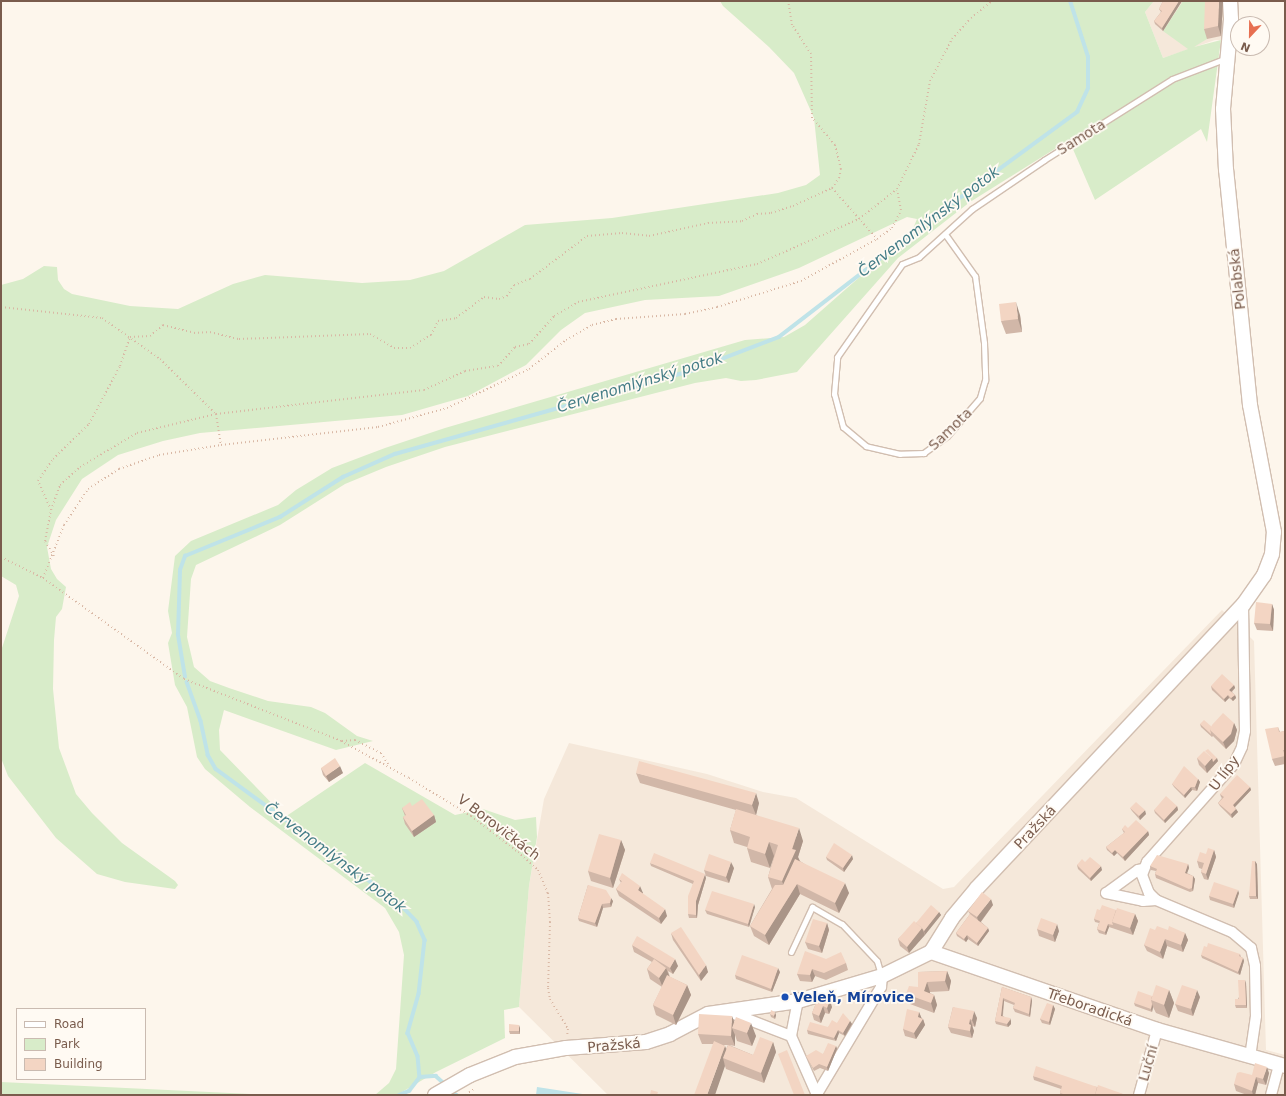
<!DOCTYPE html>
<meta charset="utf-8">
<style>
body{margin:0}
#map{position:relative;width:1286px;height:1096px;overflow:hidden;background:#fdf6ec;font-family:"DejaVu Sans",sans-serif}
div>[style]{position:absolute}
[style*='--x']{left:calc(var(--x)*1px);top:calc(var(--y)*1px);width:calc(var(--w)*1px);rotate:calc(var(--a)*1deg)}
.residential>*{inset:0;background:#f5e8da}
.green>*{inset:0;background:#d8ecc9}
.water>*{inset:0;background:#bfe3e8}
.stream>*{height:3.5px;margin:-1.75px;padding:0 1.75px;transform-origin:1.75px;border-radius:1.75px;background:#bfe3e8}
.path>*{height:2px;margin-top:-1px;transform-origin:0;background:repeating-linear-gradient(90deg,#d9b8a5 0 1px,transparent 0 4px)}
.roads{filter:drop-shadow(1px 0 #d1beb0) drop-shadow(-1px 0 #d1beb0) drop-shadow(0 1px #d1beb0) drop-shadow(0 -1px #d1beb0)}
.lane>*{height:5px;margin:-2.5px;padding:0 2.5px;transform-origin:2.5px;border-radius:2.5px;background:#fff}
.street>*{height:10px;margin:-5px;padding:0 5px;transform-origin:5px;border-radius:5px;background:#fff}
.secondary>*{height:14px;margin:-7px;padding:0 7px;transform-origin:7px;border-radius:7px;background:#fff}
.wall>*{inset:0;background:#d1b7a8}
.shaded-wall>*{inset:0;background:#aa9588}
.building>*{inset:0;background:#f3d5c3}
.dots>*{width:11px;height:11px;translate:-50% -50%;box-sizing:border-box;border:2px solid #fffaf3;border-radius:50%}
span{translate:-50% -50%;white-space:nowrap;text-align:center;line-height:1.15;-webkit-text-stroke:3.5px #fffaf3;paint-order:stroke}
.street-label{font-size:14px;color:#7a5c4d}
.transit-label{font-size:14px;color:#164399;font-weight:700}
.left{translate:0 -50%;text-align:left}
.water-label{font-size:15px;color:#437c86;font-style:italic}
.frame{position:absolute;inset:0;border:2px solid #7a5c4d;pointer-events:none}
.legend{position:absolute;left:16px;top:1008px;width:130px;height:72px;box-sizing:border-box;background:#fffaf3;border:1px solid #cabbb1;margin:0;padding:5px 7px;list-style:none;font-size:12px;color:#7a5c4d}
.legend li{display:flex;align-items:center;gap:8px;height:20px}
.legend b{width:20px;border:1px solid #cabbb1}
.north{position:absolute;left:1230px;top:16px;width:40px;height:40px;box-sizing:border-box;background:#fffaf3;border:1px solid #cabbb1;border-radius:50%;rotate:202deg;font-size:11px;font-weight:700;line-height:16px;text-align:center;color:#7a5c4d}
.north::after{content:'';display:block;margin:auto;width:14px;height:18px;background:#e76f51;clip-path:polygon(50% 0,100% 100%,50% 72%,0 100%)}
</style>
<div id="map">
<div class="residential">
<i style="clip-path:polygon(1154px 1px,1225px 1px,1224px 35px,1221px 40px,1215px 40px,1163px 58px,1145px 12px)"></i>
<i style="clip-path:polygon(1222px 610px,1254px 641px,1266px 1050px,1285px 1055px,1285px 1095px,608px 1095px,519px 1007px,529px 886px,544px 799px,569px 743px,707px 774px,763px 792px,796px 798px,943px 889px,954px 887px)"></i>
</div>
<div class="green">
<i style="clip-path:polygon(720px 1px,1154px 1px,1145px 12px,1163px 58px,1188px 49px,1163px 31px,1183px 1px,1222px 1px,1208px 2px,1207px 39px,1194px 47px,1221px 40px,1207px 142px,1201px 129px,1095px 200px,1069px 140px,970px 202px,898px 258px,797px 372px,756px 380px,741px 381px,726px 378px,695px 383px,445px 447px,386px 467px,345px 484px,280px 525px,196px 565px,191px 579px,187px 637px,194px 667px,210px 681px,229px 688px,268px 701px,311px 707px,325px 713px,357px 736px,373px 741px,336px 750px,224px 710px,219px 730px,220px 750px,285px 817px,365px 763px,455px 815px,483px 809px,515px 820px,536px 817px,537px 837px,529px 886px,519px 1007px,504px 1010px,505px 1038px,436px 1072px,397px 1095px,375px 1095px,389px 1083px,396px 1069px,404px 955px,399px 932px,385px 908px,250px 807px,205px 769px,197px 757px,187px 707px,175px 685px,168px 643px,172px 633px,168px 611px,175px 556px,191px 541px,278px 505px,296px 490px,332px 468px,385px 448px,445px 428px,745px 340px,784px 337px,805px 325px,912px 231px,917px 219px,907px 217px,799px 268px,719px 296px,645px 300px,585px 313px,561px 330px,526px 365px,468px 396px,402px 415px,200px 433px,163px 441px,118px 455px,82px 479px,56px 520px,47px 547px,51px 569px,57px 579px,66px 587px,62px 609px,56px 617px,54px 640px,53px 689px,59px 748px,76px 794px,92px 813px,122px 843px,175px 881px,178px 885px,175px 889px,125px 882px,97px 874px,56px 838px,8px 776px,1px 758px,1px 651px,19px 596px,16px 585px,1px 576px,1px 285px,23px 279px,44px 266px,57px 267px,58px 280px,64px 289px,72px 294px,130px 306px,178px 309px,233px 284px,265px 275px,362px 283px,410px 280px,444px 271px,525px 225px,612px 218px,778px 193px,806px 185px,820px 175px,814px 118px,794px 73px,769px 47px,723px 6px)"></i>
<i style="clip-path:polygon(1px 1082px,269px 1095px,1px 1095px)"></i>
</div>
<div class="water">
<i style="clip-path:polygon(537px 1087px,589px 1095px,536px 1095px)"></i>
</div>
<div class="stream">
<i style="--x:185;--y:677;--w:43;--a:-99.5"></i>
<i style="--x:178;--y:635;--w:65;--a:-88.2"></i>
<i style="--x:180;--y:570;--w:15;--a:-70"></i>
<i style="--x:185;--y:556;--w:103;--a:-22.3"></i>
<i style="--x:280;--y:517;--w:75;--a:-32.4"></i>
<i style="--x:343;--y:477;--w:57;--a:-23.9"></i>
<i style="--x:395;--y:454;--w:310;--a:-15.7"></i>
<i style="--x:693;--y:370;--w:92;--a:-21"></i>
<i style="--x:779;--y:337;--w:205;--a:-37.7"></i>
<i style="--x:941;--y:212;--w:169;--a:-36.3"></i>
<i style="--x:1077;--y:112;--w:26;--a:-65"></i>
<i style="--x:1088;--y:88;--w:31;--a:-90"></i>
<i style="--x:1088;--y:57;--w:59;--a:-107.8"></i>
<i style="--x:187;--y:682;--w:41;--a:70.3"></i>
<i style="--x:201;--y:721;--w:35;--a:78"></i>
<i style="--x:208;--y:755;--w:16;--a:60"></i>
<i style="--x:216;--y:769;--w:224;--a:36.1"></i>
<i style="--x:397;--y:901;--w:29;--a:46"></i>
<i style="--x:417;--y:922;--w:20;--a:66"></i>
<i style="--x:425;--y:940;--w:54;--a:96.3"></i>
<i style="--x:419;--y:994;--w:41;--a:105.8"></i>
<i style="--x:408;--y:1033;--w:25;--a:67"></i>
<i style="--x:418;--y:1056;--w:21;--a:85"></i>
<i style="--x:420;--y:1077;--w:16;--a:-4"></i>
<i style="--x:436;--y:1076;--w:13;--a:42"></i>
<i style="--x:450;--y:1090;--w:9;--a:36"></i>
<i style="--x:399;--y:1095;--w:11;--a:-22"></i>
<i style="--x:409;--y:1091;--w:18;--a:-52"></i>
</div>
<div class="path">
<i style="--x:832;--y:188;--w:68;--a:48.6"></i>
<i style="--x:1;--y:307;--w:102;--a:6.2"></i>
<i style="--x:102;--y:318;--w:71;--a:35.3"></i>
<i style="--x:160;--y:359;--w:78;--a:44.5"></i>
<i style="--x:216;--y:414;--w:31;--a:81"></i>
<i style="--x:51;--y:510;--w:32;--a:-114"></i>
<i style="--x:38;--y:481;--w:27;--a:-56"></i>
<i style="--x:53;--y:459;--w:50;--a:-44.2"></i>
<i style="--x:89;--y:424;--w:66;--a:-61.9"></i>
<i style="--x:120;--y:366;--w:31;--a:-71"></i>
<i style="--x:130;--y:337;--w:20;--a:-3"></i>
<i style="--x:150;--y:336;--w:17;--a:-40"></i>
<i style="--x:163;--y:325;--w:32;--a:14"></i>
<i style="--x:194;--y:333;--w:16;--a:-4"></i>
<i style="--x:210;--y:332;--w:30;--a:14"></i>
<i style="--x:239;--y:339;--w:131;--a:-2.2"></i>
<i style="--x:370;--y:334;--w:28;--a:30"></i>
<i style="--x:394;--y:348;--w:16;--a:0"></i>
<i style="--x:410;--y:348;--w:25;--a:-32"></i>
<i style="--x:431;--y:335;--w:16;--a:-63"></i>
<i style="--x:438;--y:321;--w:18;--a:-9"></i>
<i style="--x:456;--y:318;--w:35;--a:-37"></i>
<i style="--x:484;--y:297;--w:15;--a:8"></i>
<i style="--x:499;--y:299;--w:9;--a:-21"></i>
<i style="--x:507;--y:296;--w:13;--a:-58"></i>
<i style="--x:514;--y:285;--w:17;--a:-21"></i>
<i style="--x:530;--y:279;--w:71;--a:-37"></i>
<i style="--x:587;--y:236;--w:35;--a:-5"></i>
<i style="--x:622;--y:233;--w:27;--a:6"></i>
<i style="--x:649;--y:236;--w:60;--a:-12.4"></i>
<i style="--x:708;--y:223;--w:34;--a:-3"></i>
<i style="--x:742;--y:221;--w:17;--a:-25"></i>
<i style="--x:757;--y:214;--w:14;--a:-4"></i>
<i style="--x:771;--y:213;--w:23;--a:-18"></i>
<i style="--x:793;--y:206;--w:43;--a:-24.8"></i>
<i style="--x:832;--y:188;--w:12;--a:-55"></i>
<i style="--x:839;--y:178;--w:9;--a:-77"></i>
<i style="--x:841;--y:169;--w:25;--a:-104"></i>
<i style="--x:835;--y:145;--w:35;--a:-130"></i>
<i style="--x:812;--y:118;--w:64;--a:-90.9"></i>
<i style="--x:811;--y:54;--w:35;--a:-123"></i>
<i style="--x:792;--y:25;--w:24;--a:-99"></i>
<i style="--x:54;--y:556;--w:17;--a:-121"></i>
<i style="--x:45;--y:541;--w:32;--a:-79"></i>
<i style="--x:51;--y:510;--w:27;--a:-70"></i>
<i style="--x:60;--y:485;--w:27;--a:-42"></i>
<i style="--x:80;--y:467;--w:66;--a:-30.8"></i>
<i style="--x:137;--y:433;--w:81;--a:-13.5"></i>
<i style="--x:216;--y:414;--w:209;--a:-6.6"></i>
<i style="--x:424;--y:390;--w:45;--a:-24.9"></i>
<i style="--x:465;--y:371;--w:33;--a:-9"></i>
<i style="--x:498;--y:366;--w:25;--a:-48"></i>
<i style="--x:515;--y:347;--w:14;--a:-12"></i>
<i style="--x:529;--y:344;--w:38;--a:-48"></i>
<i style="--x:554;--y:316;--w:28;--a:-30"></i>
<i style="--x:578;--y:302;--w:183;--a:-12"></i>
<i style="--x:757;--y:264;--w:111;--a:-23.8"></i>
<i style="--x:859;--y:219;--w:48;--a:-38.3"></i>
<i style="--x:897;--y:189;--w:50;--a:-63.9"></i>
<i style="--x:919;--y:144;--w:64;--a:-80.1"></i>
<i style="--x:930;--y:81;--w:47;--a:-62.4"></i>
<i style="--x:952;--y:39;--w:28;--a:-48"></i>
<i style="--x:971;--y:18;--w:27;--a:-39"></i>
<i style="--x:1;--y:557;--w:47;--a:26.6"></i>
<i style="--x:43;--y:578;--w:173;--a:35.6"></i>
<i style="--x:184;--y:679;--w:169;--a:21.5"></i>
<i style="--x:341;--y:741;--w:77;--a:28.6"></i>
<i style="--x:409;--y:778;--w:73;--a:31.5"></i>
<i style="--x:471;--y:816;--w:59;--a:37.5"></i>
<i style="--x:518;--y:852;--w:27;--a:42"></i>
<i style="--x:538;--y:870;--w:25;--a:67"></i>
<i style="--x:548;--y:893;--w:29;--a:86"></i>
<i style="--x:550;--y:922;--w:66;--a:91.7"></i>
<i style="--x:548;--y:988;--w:11;--a:80"></i>
<i style="--x:550;--y:999;--w:35;--a:59"></i>
<i style="--x:568;--y:1029;--w:7;--a:98"></i>
<i style="--x:43;--y:578;--w:57;--a:-68.4"></i>
<i style="--x:64;--y:525;--w:43;--a:-56.3"></i>
<i style="--x:88;--y:489;--w:37;--a:-33"></i>
<i style="--x:119;--y:469;--w:42;--a:-19.3"></i>
<i style="--x:159;--y:455;--w:63;--a:-9.2"></i>
<i style="--x:221;--y:445;--w:158;--a:-6.5"></i>
<i style="--x:378;--y:427;--w:72;--a:-15.4"></i>
<i style="--x:447;--y:408;--w:91;--a:-25.4"></i>
<i style="--x:529;--y:369;--w:47;--a:-38.1"></i>
<i style="--x:566;--y:340;--w:30;--a:-30"></i>
<i style="--x:592;--y:325;--w:25;--a:-14"></i>
<i style="--x:616;--y:319;--w:69;--a:-4.1"></i>
<i style="--x:685;--y:314;--w:33;--a:-12"></i>
<i style="--x:717;--y:307;--w:88;--a:-17.2"></i>
<i style="--x:801;--y:281;--w:87;--a:-28.9"></i>
<i style="--x:877;--y:239;--w:19;--a:-36"></i>
<i style="--x:892;--y:228;--w:20;--a:-63"></i>
<i style="--x:901;--y:210;--w:20;--a:-101"></i>
<i style="--x:342;--y:741;--w:13;--a:-4"></i>
<i style="--x:355;--y:740;--w:29;--a:27"></i>
<i style="--x:381;--y:753;--w:15;--a:58"></i>
<i style="--x:466;--y:1095;--w:11;--a:-38"></i>
</div>
<div class="roads">
<div class="lane">
<i style="--x:945;--y:234;--w:52;--a:54.5"></i>
<i style="--x:975;--y:276;--w:68;--a:82.3"></i>
<i style="--x:984;--y:343;--w:37;--a:88"></i>
<i style="--x:985;--y:380;--w:19;--a:106"></i>
<i style="--x:980;--y:398;--w:50;--a:131"></i>
<i style="--x:947;--y:436;--w:29;--a:144"></i>
<i style="--x:924;--y:453;--w:24;--a:178"></i>
<i style="--x:900;--y:454;--w:35;--a:-167"></i>
<i style="--x:866;--y:446;--w:30;--a:-140"></i>
<i style="--x:843;--y:427;--w:34;--a:-105"></i>
<i style="--x:834;--y:394;--w:37;--a:-85"></i>
<i style="--x:837;--y:357;--w:113;--a:-55"></i>
<i style="--x:902;--y:264;--w:18;--a:-22"></i>
<i style="--x:919;--y:257;--w:72;--a:-42.2"></i>
<i style="--x:972;--y:209;--w:87;--a:-34.2"></i>
<i style="--x:1044;--y:160;--w:151;--a:-32.3"></i>
<i style="--x:1172;--y:79;--w:59;--a:-20.9"></i>
<i style="--x:791;--y:952;--w:50;--a:-65"></i>
<i style="--x:812;--y:907;--w:34;--a:30"></i>
<i style="--x:842;--y:924;--w:51;--a:46.6"></i>
<i style="--x:877;--y:961;--w:15;--a:74"></i>
</div>
<div class="street">
<i style="--x:1243;--y:605;--w:126;--a:89.1"></i>
<i style="--x:1245;--y:731;--w:16;--a:101"></i>
<i style="--x:1242;--y:747;--w:19;--a:115"></i>
<i style="--x:1234;--y:764;--w:131;--a:131.6"></i>
<i style="--x:1147;--y:862;--w:14;--a:111"></i>
<i style="--x:1142;--y:875;--w:19;--a:69"></i>
<i style="--x:1149;--y:893;--w:10;--a:45"></i>
<i style="--x:1156;--y:900;--w:82;--a:22.8"></i>
<i style="--x:1232;--y:932;--w:25;--a:40"></i>
<i style="--x:1251;--y:948;--w:18;--a:77"></i>
<i style="--x:1255;--y:966;--w:50;--a:88.9"></i>
<i style="--x:1256;--y:1016;--w:41;--a:98.3"></i>
<i style="--x:1143;--y:869;--w:5;--a:169"></i>
<i style="--x:1138;--y:870;--w:39;--a:144"></i>
<i style="--x:1106;--y:893;--w:38;--a:12"></i>
<i style="--x:1143;--y:901;--w:13;--a:-4"></i>
<i style="--x:729;--y:1012;--w:66;--a:21.2"></i>
<i style="--x:791;--y:1036;--w:36;--a:-79"></i>
<i style="--x:791;--y:1036;--w:64;--a:66.2"></i>
<i style="--x:817;--y:1094;--w:125;--a:-59.1"></i>
<i style="--x:881;--y:987;--w:11;--a:-85"></i>
<i style="--x:1139;--y:1095;--w:67;--a:-74.5"></i>
<i style="--x:1271;--y:1095;--w:31;--a:-75"></i>
</div>
<div class="secondary">
<i style="--x:931;--y:952;--w:239;--a:19"></i>
<i style="--x:1157;--y:1030;--w:133;--a:15.7"></i>
<i style="--x:435;--y:1095;--w:40;--a:-29.7"></i>
<i style="--x:470;--y:1075;--w:48;--a:-21.8"></i>
<i style="--x:515;--y:1057;--w:52;--a:-10"></i>
<i style="--x:566;--y:1048;--w:80;--a:-4.3"></i>
<i style="--x:646;--y:1042;--w:25;--a:-18"></i>
<i style="--x:670;--y:1034;--w:43;--a:-27.8"></i>
<i style="--x:708;--y:1014;--w:91;--a:-8.2"></i>
<i style="--x:798;--y:1001;--w:88;--a:-16.6"></i>
<i style="--x:882;--y:976;--w:55;--a:-26.1"></i>
<i style="--x:931;--y:952;--w:40;--a:-58"></i>
<i style="--x:952;--y:918;--w:39;--a:-50"></i>
<i style="--x:977;--y:888;--w:388;--a:-46.8"></i>
<i style="--x:1243;--y:605;--w:37;--a:-55"></i>
<i style="--x:1264;--y:575;--w:22;--a:-69"></i>
<i style="--x:1272;--y:554;--w:22;--a:-85"></i>
<i style="--x:1274;--y:532;--w:129;--a:-100.7"></i>
<i style="--x:1250;--y:405;--w:236;--a:-95.8"></i>
<i style="--x:1226;--y:170;--w:61;--a:-92.8"></i>
<i style="--x:1223;--y:109;--w:90;--a:-84.9"></i>
<i style="--x:1231;--y:19;--w:18;--a:-93"></i>
</div>
</div>
<div class="wall">
<i style="clip-path:polygon(1163px 1px,1182px 1px,1163px 31px,1155px 24px,1154px 21px,1161px 12px,1159px 9px)"></i>
<i style="clip-path:polygon(1223px 2px,1221px 36px,1207px 39px,1204px 29px)"></i>
<i style="clip-path:polygon(1020px 315px,1022px 332px,1006px 334px,1001px 321px)"></i>
<i style="clip-path:polygon(1272px 604px,1274px 610px,1273px 631px,1257px 630px,1254px 623px)"></i>
<i style="clip-path:polygon(1234px 685px,1235px 688px,1232px 692px,1235px 695px,1236px 698px,1233px 701px,1229px 698px,1225px 702px,1212px 690px,1211px 686px)"></i>
<i style="clip-path:polygon(1234px 723px,1237px 730px,1234px 741px,1226px 749px,1213px 736px,1212px 737px,1201px 727px,1200px 724px,1212px 727px)"></i>
<i style="clip-path:polygon(1278px 727px,1280px 732px,1285px 731px,1285px 764px,1275px 766px,1272px 759px)"></i>
<i style="clip-path:polygon(1197px 758px,1218px 761px,1207px 773px,1199px 765px)"></i>
<i style="clip-path:polygon(321px 768px,343px 773px,329px 782px,323px 775px)"></i>
<i style="clip-path:polygon(636px 773px,759px 803px,756px 815px,803px 841px,798px 857px,800px 861px,849px 893px,839px 913px,800px 894px,769px 945px,754px 936px,750px 926px,772px 889px,768px 877px,774px 856px,770px 868px,751px 862px,747px 848px,747px 847px,734px 843px,730px 830px,736px 810px,640px 783px)"></i>
<i style="clip-path:polygon(1198px 779px,1200px 782px,1197px 791px,1192px 790px,1185px 798px,1174px 787px,1172px 784px)"></i>
<i style="clip-path:polygon(1250px 787px,1251px 790px,1235px 807px,1236px 809px,1238px 812px,1232px 818px,1220px 806px,1218px 803px,1222px 798px,1221px 797px,1220px 794px)"></i>
<i style="clip-path:polygon(412px 806px,434px 815px,436px 822px,414px 837px,405px 824px,403px 817px,405px 816px,402px 808px)"></i>
<i style="clip-path:polygon(1177px 806px,1178px 810px,1165px 823px,1155px 813px,1154px 810px)"></i>
<i style="clip-path:polygon(1130px 808px,1146px 814px,1140px 820px,1132px 811px)"></i>
<i style="clip-path:polygon(1128px 828px,1148px 831px,1149px 835px,1125px 861px,1117px 853px,1114px 856px,1107px 850px,1106px 847px,1124px 833px,1122px 829px)"></i>
<i style="clip-path:polygon(621px 840px,625px 850px,613px 888px,591px 881px,588px 871px)"></i>
<i style="clip-path:polygon(1214px 850px,1216px 857px,1208px 880px,1204px 879px,1201px 872px,1202px 869px,1199px 868px,1197px 861px)"></i>
<i style="clip-path:polygon(826px 857px,853px 859px,844px 872px,827px 860px)"></i>
<i style="clip-path:polygon(1085px 862px,1102px 870px,1091px 881px,1078px 869px,1077px 865px)"></i>
<i style="clip-path:polygon(650px 863px,706px 878px,698px 905px,697px 918px,689px 918px,688px 914px,693px 884px,651px 866px)"></i>
<i style="clip-path:polygon(1188px 864px,1189px 868px,1187px 873px,1193px 876px,1195px 879px,1193px 891px,1190px 892px,1156px 878px,1155px 874px,1156px 871px,1151px 870px,1150px 866px)"></i>
<i style="clip-path:polygon(1257px 864px,1258px 899px,1250px 899px,1249px 896px)"></i>
<i style="clip-path:polygon(734px 868px,729px 883px,706px 876px,704px 870px)"></i>
<i style="clip-path:polygon(619px 879px,643px 893px,642px 894px,667px 916px,661px 924px,619px 896px,616px 889px,621px 883px)"></i>
<i style="clip-path:polygon(588px 885px,613px 901px,611px 907px,603px 908px,597px 927px,579px 921px,578px 918px)"></i>
<i style="clip-path:polygon(1239px 893px,1234px 908px,1210px 900px,1209px 896px)"></i>
<i style="clip-path:polygon(993px 905px,981px 922px,988px 928px,989px 931px,978px 946px,968px 939px,966px 942px,957px 936px,956px 933px,970px 914px,968px 911px)"></i>
<i style="clip-path:polygon(755px 907px,749px 927px,707px 914px,705px 910px)"></i>
<i style="clip-path:polygon(1100px 910px,1116px 910px,1135px 914px,1138px 921px,1133px 935px,1109px 927px,1106px 935px,1099px 933px,1097px 929px,1099px 923px,1095px 922px,1094px 919px)"></i>
<i style="clip-path:polygon(939px 912px,941px 915px,909px 953px,900px 946px,898px 939px,916px 923px)"></i>
<i style="clip-path:polygon(827px 923px,829px 930px,822px 953px,808px 949px,805px 942px)"></i>
<i style="clip-path:polygon(1037px 929px,1059px 931px,1055px 942px,1039px 936px)"></i>
<i style="clip-path:polygon(1155px 930px,1168px 930px,1185px 933px,1188px 940px,1183px 952px,1167px 946px,1163px 959px,1147px 951px,1144px 945px)"></i>
<i style="clip-path:polygon(671px 933px,708px 972px,701px 981px,673px 940px)"></i>
<i style="clip-path:polygon(632px 945px,678px 966px,673px 974px,668px 971px,670px 977px,687px 985px,691px 995px,676px 1025px,656px 1015px,653px 1005px,662px 987px,650px 979px,647px 969px,652px 962px,634px 952px)"></i>
<i style="clip-path:polygon(1240px 954px,1241px 957px,1243px 958px,1244px 961px,1240px 975px,1202px 958px,1201px 955px)"></i>
<i style="clip-path:polygon(826px 959px,846px 963px,848px 970px,826px 980px,815px 976px,812px 982px,800px 981px,797px 974px)"></i>
<i style="clip-path:polygon(947px 971px,951px 981px,949px 991px,930px 992px,930px 993px,934px 995px,937px 1005px,934px 1013px,910px 1004px,906px 994px,918px 987px,918px 972px)"></i>
<i style="clip-path:polygon(780px 972px,772px 992px,736px 979px,735px 975px)"></i>
<i style="clip-path:polygon(1246px 983px,1247px 1008px,1236px 1008px,1235px 1005px)"></i>
<i style="clip-path:polygon(1002px 987px,1031px 997px,1032px 1001px,1030px 1017px,1015px 1012px,1013px 1008px,1014px 1005px,1004px 1001px,1003px 1016px,1011px 1021px,1011px 1024px,1008px 1027px,996px 1024px,995px 1021px)"></i>
<i style="clip-path:polygon(1169px 990px,1174px 1003px,1169px 1018px,1156px 1013px,1153px 1007px,1152px 1012px,1135px 1006px,1134px 1003px)"></i>
<i style="clip-path:polygon(819px 996px,832px 1007px,829px 1014px,825px 1013px,821px 1023px,814px 1020px,812px 1013px)"></i>
<i style="clip-path:polygon(1200px 997px,1193px 1016px,1178px 1011px,1175px 1004px)"></i>
<i style="clip-path:polygon(1053px 1005px,1055px 1009px,1050px 1025px,1042px 1023px,1040px 1019px)"></i>
<i style="clip-path:polygon(953px 1007px,977px 1018px,975px 1027px,973px 1026px,972px 1027px,974px 1031px,972px 1038px,951px 1033px,948px 1027px)"></i>
<i style="clip-path:polygon(919px 1012px,921px 1018px,923px 1019px,925px 1025px,916px 1039px,905px 1036px,903px 1029px)"></i>
<i style="clip-path:polygon(770px 1014px,776px 1015px,775px 1019px,771px 1017px)"></i>
<i style="clip-path:polygon(850px 1021px,852px 1024px,845px 1036px,839px 1033px,836px 1041px,808px 1034px,807px 1030px,828px 1027px,837px 1023px)"></i>
<i style="clip-path:polygon(evenodd,735px 1022px,756px 1036px,752px 1046px,737px 1041px,735px 1035px,735px 1046px,729px 1045px,753px 1055px,773px 1042px,776px 1052px,764px 1083px,726px 1069px,725px 1066px,713px 1044px,702px 1044px,698px 1034px,735px 1022px,724px 1045px,728px 1045px,726px 1049px,724px 1045px)"></i>
<i style="clip-path:polygon(520px 1028px,520px 1034px,510px 1034px,509px 1031px)"></i>
<i style="clip-path:polygon(836px 1046px,837px 1049px,828px 1071px,820px 1068px,814px 1071px,806px 1056px,823px 1054px)"></i>
<i style="clip-path:polygon(1269px 1073px,1266px 1085px,1258px 1083px,1255px 1095px,1247px 1095px,1236px 1091px,1234px 1084px,1252px 1075px)"></i>
<i style="clip-path:polygon(1033px 1076px,1097px 1087px,1126px 1095px,1061px 1095px,1060px 1093px,1061px 1089px,1034px 1080px)"></i>
</div>
<div class="shaded-wall">
<i style="clip-path:polygon(1179px 1px,1182px 1px,1163px 31px,1162px 28px)"></i>
<i style="clip-path:polygon(1219px 1px,1222px 1px,1223px 2px,1221px 36px,1218px 26px)"></i>
<i style="clip-path:polygon(1016px 302px,1020px 315px,1022px 332px,1018px 319px)"></i>
<i style="clip-path:polygon(1272px 604px,1274px 610px,1273px 631px,1270px 624px)"></i>
<i style="clip-path:polygon(1234px 685px,1235px 688px,1230px 693px,1229px 690px)"></i>
<i style="clip-path:polygon(1228px 695px,1229px 698px,1225px 702px,1224px 699px)"></i>
<i style="clip-path:polygon(1235px 695px,1236px 698px,1233px 701px,1231px 698px)"></i>
<i style="clip-path:polygon(1234px 723px,1237px 730px,1234px 741px,1226px 749px,1223px 742px)"></i>
<i style="clip-path:polygon(1212px 758px,1217px 758px,1218px 761px,1207px 773px,1205px 766px)"></i>
<i style="clip-path:polygon(340px 766px,343px 773px,329px 782px,326px 776px)"></i>
<i style="clip-path:polygon(1198px 779px,1200px 782px,1197px 791px,1195px 787px)"></i>
<i style="clip-path:polygon(1191px 787px,1192px 790px,1185px 798px,1184px 795px)"></i>
<i style="clip-path:polygon(1250px 787px,1251px 790px,1234px 808px,1233px 805px)"></i>
<i style="clip-path:polygon(756px 793px,759px 803px,756px 815px,752px 805px)"></i>
<i style="clip-path:polygon(1177px 806px,1178px 810px,1165px 823px,1164px 820px)"></i>
<i style="clip-path:polygon(1236px 809px,1238px 812px,1232px 818px,1231px 814px)"></i>
<i style="clip-path:polygon(1145px 810px,1146px 814px,1140px 820px,1139px 816px)"></i>
<i style="clip-path:polygon(434px 815px,436px 822px,414px 837px,412px 831px)"></i>
<i style="clip-path:polygon(799px 828px,803px 841px,798px 857px,801px 864px,787px 895px,782px 881px)"></i>
<i style="clip-path:polygon(1148px 831px,1149px 835px,1125px 861px,1123px 857px)"></i>
<i style="clip-path:polygon(621px 840px,625px 850px,613px 888px,610px 878px)"></i>
<i style="clip-path:polygon(769px 842px,774px 856px,770px 868px,765px 854px)"></i>
<i style="clip-path:polygon(1115px 850px,1117px 853px,1114px 856px,1112px 853px)"></i>
<i style="clip-path:polygon(1214px 850px,1216px 857px,1208px 880px,1206px 874px)"></i>
<i style="clip-path:polygon(852px 855px,853px 859px,844px 872px,843px 868px)"></i>
<i style="clip-path:polygon(1255px 861px,1257px 864px,1258px 899px,1256px 896px)"></i>
<i style="clip-path:polygon(731px 862px,734px 868px,729px 883px,726px 877px)"></i>
<i style="clip-path:polygon(1188px 864px,1189px 868px,1186px 876px,1185px 873px)"></i>
<i style="clip-path:polygon(1101px 866px,1102px 870px,1091px 881px,1090px 878px)"></i>
<i style="clip-path:polygon(705px 874px,706px 878px,698px 905px,697px 918px,696px 915px,696px 901px)"></i>
<i style="clip-path:polygon(1193px 876px,1195px 879px,1193px 891px,1192px 888px)"></i>
<i style="clip-path:polygon(845px 883px,849px 893px,839px 913px,835px 903px)"></i>
<i style="clip-path:polygon(797px 884px,800px 894px,769px 945px,765px 935px)"></i>
<i style="clip-path:polygon(640px 886px,643px 893px,640px 897px,638px 890px)"></i>
<i style="clip-path:polygon(1238px 890px,1239px 893px,1234px 908px,1233px 904px)"></i>
<i style="clip-path:polygon(611px 898px,613px 901px,611px 907px,610px 903px)"></i>
<i style="clip-path:polygon(991px 899px,993px 905px,979px 924px,977px 917px)"></i>
<i style="clip-path:polygon(602px 904px,603px 908px,597px 927px,595px 923px)"></i>
<i style="clip-path:polygon(754px 904px,755px 907px,749px 927px,748px 924px)"></i>
<i style="clip-path:polygon(665px 909px,667px 916px,661px 924px,659px 918px)"></i>
<i style="clip-path:polygon(939px 912px,941px 915px,925px 935px,924px 931px)"></i>
<i style="clip-path:polygon(1135px 914px,1138px 921px,1133px 935px,1130px 928px)"></i>
<i style="clip-path:polygon(827px 923px,829px 930px,822px 953px,819px 946px)"></i>
<i style="clip-path:polygon(1057px 924px,1059px 931px,1055px 942px,1053px 935px)"></i>
<i style="clip-path:polygon(1108px 924px,1109px 927px,1106px 935px,1105px 932px)"></i>
<i style="clip-path:polygon(922px 928px,925px 935px,909px 953px,907px 947px)"></i>
<i style="clip-path:polygon(988px 928px,989px 931px,978px 946px,977px 943px)"></i>
<i style="clip-path:polygon(1185px 933px,1188px 940px,1183px 952px,1181px 945px)"></i>
<i style="clip-path:polygon(967px 935px,968px 939px,966px 942px,964px 939px)"></i>
<i style="clip-path:polygon(1165px 939px,1167px 946px,1163px 959px,1160px 952px)"></i>
<i style="clip-path:polygon(1243px 958px,1244px 961px,1240px 975px,1238px 972px)"></i>
<i style="clip-path:polygon(675px 959px,678px 966px,673px 974px,670px 968px)"></i>
<i style="clip-path:polygon(706px 965px,708px 972px,701px 981px,699px 975px)"></i>
<i style="clip-path:polygon(666px 968px,670px 978px,663px 988px,659px 978px)"></i>
<i style="clip-path:polygon(778px 968px,780px 972px,772px 992px,771px 989px)"></i>
<i style="clip-path:polygon(812px 969px,815px 976px,812px 982px,810px 975px)"></i>
<i style="clip-path:polygon(947px 971px,951px 981px,949px 991px,945px 981px)"></i>
<i style="clip-path:polygon(1245px 980px,1246px 983px,1247px 1008px,1246px 1005px)"></i>
<i style="clip-path:polygon(927px 982px,930px 992px,927px 1001px,924px 991px)"></i>
<i style="clip-path:polygon(687px 985px,691px 995px,676px 1025px,673px 1015px)"></i>
<i style="clip-path:polygon(1169px 990px,1174px 1003px,1169px 1018px,1164px 1005px)"></i>
<i style="clip-path:polygon(1197px 990px,1200px 997px,1193px 1016px,1191px 1009px)"></i>
<i style="clip-path:polygon(934px 995px,937px 1005px,934px 1013px,931px 1003px)"></i>
<i style="clip-path:polygon(1031px 997px,1032px 1001px,1030px 1017px,1029px 1014px)"></i>
<i style="clip-path:polygon(1003px 998px,1004px 1001px,1002px 1019px,1001px 1016px)"></i>
<i style="clip-path:polygon(830px 1000px,832px 1007px,829px 1014px,827px 1008px)"></i>
<i style="clip-path:polygon(1152px 1004px,1153px 1007px,1152px 1012px,1151px 1009px)"></i>
<i style="clip-path:polygon(1053px 1005px,1055px 1009px,1050px 1025px,1049px 1022px)"></i>
<i style="clip-path:polygon(823px 1006px,825px 1013px,821px 1023px,819px 1016px)"></i>
<i style="clip-path:polygon(974px 1011px,977px 1018px,975px 1027px,972px 1020px)"></i>
<i style="clip-path:polygon(775px 1012px,776px 1015px,775px 1019px,774px 1016px)"></i>
<i style="clip-path:polygon(919px 1012px,922px 1019px,923px 1019px,925px 1025px,916px 1039px,914px 1033px)"></i>
<i style="clip-path:polygon(732px 1016px,736px 1026px,732px 1028px,735px 1035px,735px 1046px,731px 1036px)"></i>
<i style="clip-path:polygon(1010px 1018px,1011px 1021px,1011px 1024px,1008px 1027px,1007px 1024px)"></i>
<i style="clip-path:polygon(970px 1019px,974px 1031px,972px 1038px,970px 1031px,969px 1024px)"></i>
<i style="clip-path:polygon(850px 1021px,852px 1024px,845px 1036px,843px 1033px)"></i>
<i style="clip-path:polygon(751px 1023px,756px 1036px,752px 1046px,747px 1033px)"></i>
<i style="clip-path:polygon(519px 1025px,520px 1028px,520px 1034px,519px 1031px)"></i>
<i style="clip-path:polygon(838px 1030px,839px 1033px,836px 1041px,834px 1038px)"></i>
<i style="clip-path:polygon(773px 1042px,776px 1052px,764px 1083px,761px 1073px)"></i>
<i style="clip-path:polygon(725px 1046px,729px 1056px,723px 1058px,725px 1066px,715px 1095px,707px 1095px)"></i>
<i style="clip-path:polygon(836px 1046px,837px 1049px,828px 1071px,827px 1067px)"></i>
<i style="clip-path:polygon(1267px 1067px,1269px 1073px,1266px 1085px,1263px 1079px)"></i>
<i style="clip-path:polygon(1256px 1077px,1258px 1083px,1255px 1095px,1253px 1095px,1252px 1091px)"></i>
</div>
<div class="building">
<i style="clip-path:polygon(1163px 1px,1179px 1px,1162px 28px,1154px 21px,1162px 11px,1159px 9px)"></i>
<i style="clip-path:polygon(1205px 1px,1219px 1px,1218px 26px,1204px 29px)"></i>
<i style="clip-path:polygon(1016px 302px,1018px 319px,1001px 321px,999px 304px)"></i>
<i style="clip-path:polygon(1256px 602px,1272px 604px,1270px 624px,1254px 623px)"></i>
<i style="clip-path:polygon(1222px 674px,1234px 685px,1229px 690px,1235px 695px,1231px 698px,1228px 695px,1224px 699px,1211px 686px)"></i>
<i style="clip-path:polygon(1223px 713px,1234px 723px,1231px 734px,1223px 742px,1210px 730px,1212px 725px)"></i>
<i style="clip-path:polygon(1204px 720px,1212px 727px,1210px 730px,1211px 733px,1211px 734px,1200px 724px)"></i>
<i style="clip-path:polygon(1278px 727px,1279px 732px,1285px 731px,1285px 750px,1283px 750px,1285px 756px,1272px 759px,1265px 729px)"></i>
<i style="clip-path:polygon(1208px 749px,1217px 758px,1213px 762px,1212px 758px,1205px 751px)"></i>
<i style="clip-path:polygon(1204px 751px,1212px 758px,1205px 766px,1197px 758px)"></i>
<i style="clip-path:polygon(335px 758px,340px 766px,326px 776px,321px 768px)"></i>
<i style="clip-path:polygon(639px 761px,756px 793px,752px 805px,636px 773px)"></i>
<i style="clip-path:polygon(1184px 766px,1198px 779px,1195px 787px,1191px 787px,1184px 795px,1172px 784px)"></i>
<i style="clip-path:polygon(1237px 775px,1250px 787px,1233px 805px,1236px 809px,1231px 814px,1218px 803px,1224px 797px,1220px 794px)"></i>
<i style="clip-path:polygon(1166px 796px,1177px 806px,1164px 820px,1154px 810px)"></i>
<i style="clip-path:polygon(422px 799px,434px 815px,412px 831px,403px 817px,406px 815px,402px 808px,410px 802px,412px 806px)"></i>
<i style="clip-path:polygon(1136px 802px,1145px 810px,1139px 816px,1130px 808px)"></i>
<i style="clip-path:polygon(736px 809px,799px 828px,792px 849px,796px 850px,782px 881px,768px 877px,778px 845px,769px 842px,765px 854px,747px 848px,750px 837px,730px 830px)"></i>
<i style="clip-path:polygon(1136px 820px,1148px 831px,1123px 857px,1115px 850px,1112px 853px,1106px 847px,1125px 832px,1122px 829px,1125px 825px,1128px 828px)"></i>
<i style="clip-path:polygon(599px 834px,621px 840px,610px 878px,588px 871px)"></i>
<i style="clip-path:polygon(834px 843px,852px 855px,843px 868px,826px 857px)"></i>
<i style="clip-path:polygon(1208px 848px,1214px 850px,1206px 874px,1201px 872px,1204px 863px,1197px 861px,1200px 852px,1206px 854px)"></i>
<i style="clip-path:polygon(654px 853px,705px 874px,696px 901px,696px 915px,688px 914px,688px 896px,694px 881px,650px 863px)"></i>
<i style="clip-path:polygon(709px 854px,731px 862px,726px 877px,704px 870px)"></i>
<i style="clip-path:polygon(1157px 855px,1188px 864px,1185px 873px,1193px 876px,1192px 888px,1189px 889px,1155px 874px,1157px 869px,1150px 866px)"></i>
<i style="clip-path:polygon(1090px 857px,1101px 866px,1090px 878px,1077px 865px,1082px 859px,1085px 862px)"></i>
<i style="clip-path:polygon(795px 859px,845px 883px,835px 903px,797px 884px,765px 935px,750px 926px,775px 885px,783px 885px)"></i>
<i style="clip-path:polygon(1252px 861px,1255px 861px,1256px 896px,1249px 896px)"></i>
<i style="clip-path:polygon(622px 873px,640px 886px,638px 890px,665px 909px,659px 918px,616px 889px,622px 881px,619px 879px)"></i>
<i style="clip-path:polygon(1214px 882px,1238px 890px,1233px 904px,1209px 896px)"></i>
<i style="clip-path:polygon(588px 885px,606px 890px,611px 898px,610px 903px,602px 904px,595px 923px,578px 918px)"></i>
<i style="clip-path:polygon(712px 891px,754px 904px,748px 924px,705px 910px)"></i>
<i style="clip-path:polygon(982px 892px,991px 899px,977px 917px,968px 911px)"></i>
<i style="clip-path:polygon(931px 905px,939px 912px,924px 931px,922px 928px,916px 923px)"></i>
<i style="clip-path:polygon(1102px 905px,1116px 910px,1112px 922px,1113px 925px,1108px 924px,1105px 932px,1097px 929px,1100px 921px,1094px 919px,1097px 909px,1100px 910px)"></i>
<i style="clip-path:polygon(1117px 908px,1135px 914px,1130px 928px,1112px 922px)"></i>
<i style="clip-path:polygon(970px 914px,988px 928px,977px 943px,967px 935px,964px 939px,956px 933px)"></i>
<i style="clip-path:polygon(1041px 918px,1057px 924px,1053px 935px,1037px 929px)"></i>
<i style="clip-path:polygon(813px 919px,827px 923px,819px 946px,805px 942px)"></i>
<i style="clip-path:polygon(914px 921px,922px 928px,907px 947px,898px 939px)"></i>
<i style="clip-path:polygon(1157px 926px,1168px 930px,1169px 926px,1185px 933px,1181px 945px,1165px 939px,1160px 952px,1144px 945px,1150px 928px,1155px 930px)"></i>
<i style="clip-path:polygon(681px 927px,706px 965px,699px 975px,671px 933px)"></i>
<i style="clip-path:polygon(637px 936px,675px 959px,670px 968px,632px 945px)"></i>
<i style="clip-path:polygon(1208px 943px,1240px 954px,1239px 956px,1243px 958px,1238px 972px,1201px 955px,1204px 946px,1207px 947px)"></i>
<i style="clip-path:polygon(805px 951px,826px 959px,841px 952px,846px 963px,824px 973px,812px 969px,810px 975px,797px 974px)"></i>
<i style="clip-path:polygon(742px 955px,778px 968px,771px 989px,735px 975px)"></i>
<i style="clip-path:polygon(654px 959px,666px 968px,659px 978px,647px 969px)"></i>
<i style="clip-path:polygon(947px 971px,945px 981px,927px 982px,924px 991px,934px 995px,931px 1003px,906px 994px,909px 986px,918px 987px,918px 972px)"></i>
<i style="clip-path:polygon(667px 975px,687px 985px,673px 1015px,653px 1005px)"></i>
<i style="clip-path:polygon(1238px 980px,1245px 980px,1246px 1005px,1235px 1005px,1235px 999px,1239px 999px)"></i>
<i style="clip-path:polygon(1156px 985px,1169px 990px,1164px 1005px,1151px 1000px)"></i>
<i style="clip-path:polygon(1182px 985px,1197px 990px,1191px 1009px,1175px 1004px)"></i>
<i style="clip-path:polygon(1002px 987px,1031px 997px,1029px 1014px,1013px 1008px,1015px 1003px,1003px 998px,1001px 1016px,1010px 1018px,1010px 1020px,1007px 1024px,995px 1021px)"></i>
<i style="clip-path:polygon(1138px 991px,1152px 996px,1151px 1000px,1152px 1004px,1151px 1009px,1134px 1003px)"></i>
<i style="clip-path:polygon(819px 996px,830px 1000px,827px 1008px,823px 1006px,819px 1016px,812px 1013px)"></i>
<i style="clip-path:polygon(1047px 1003px,1053px 1005px,1049px 1022px,1040px 1019px)"></i>
<i style="clip-path:polygon(953px 1007px,974px 1011px,972px 1020px,970px 1019px,969px 1024px,971px 1025px,970px 1031px,948px 1027px)"></i>
<i style="clip-path:polygon(907px 1009px,919px 1012px,918px 1017px,923px 1019px,914px 1033px,903px 1029px)"></i>
<i style="clip-path:polygon(771px 1010px,775px 1012px,774px 1016px,770px 1014px)"></i>
<i style="clip-path:polygon(843px 1013px,850px 1021px,843px 1033px,838px 1030px,834px 1038px,807px 1030px,810px 1022px,828px 1027px,832px 1020px,837px 1023px)"></i>
<i style="clip-path:polygon(699px 1014px,732px 1016px,731px 1036px,698px 1034px)"></i>
<i style="clip-path:polygon(736px 1017px,751px 1023px,747px 1033px,732px 1028px)"></i>
<i style="clip-path:polygon(509px 1024px,519px 1025px,519px 1031px,509px 1031px)"></i>
<i style="clip-path:polygon(760px 1037px,773px 1042px,761px 1073px,723px 1058px,728px 1045px,753px 1055px)"></i>
<i style="clip-path:polygon(714px 1041px,725px 1046px,707px 1095px,694px 1095px)"></i>
<i style="clip-path:polygon(828px 1043px,836px 1046px,827px 1067px,819px 1064px,813px 1068px,806px 1056px,816px 1050px,823px 1054px)"></i>
<i style="clip-path:polygon(787px 1050px,805px 1095px,794px 1095px,778px 1054px)"></i>
<i style="clip-path:polygon(1255px 1063px,1267px 1067px,1263px 1079px,1256px 1077px,1252px 1091px,1234px 1084px,1237px 1073px,1240px 1072px,1252px 1075px)"></i>
<i style="clip-path:polygon(1036px 1066px,1097px 1087px,1095px 1095px,1087px 1095px,1085px 1094px,1084px 1095px,1066px 1095px,1060px 1093px,1062px 1086px,1033px 1076px)"></i>
<i style="clip-path:polygon(1098px 1085px,1126px 1095px,1095px 1095px)"></i>
<i style="clip-path:polygon(651px 1090px,658px 1092px,657px 1095px,650px 1095px)"></i>
</div>
<div class="dots">
<i style="left:785px;top:997px;background:#1a4fb4"></i>
</div>
<div class="street-label">
<span style="left:1081px;top:137px;rotate:-32deg">Samota</span>
<span style="left:1237px;top:279px;rotate:-96deg">Polabská</span>
<span style="left:950px;top:429px;rotate:-44deg">Samota</span>
<span style="left:1224px;top:773px;rotate:-53deg">U lípy</span>
<span style="left:499px;top:827px;rotate:37deg">V Borovičkách</span>
<span style="left:1035px;top:827px;rotate:-47deg">Pražská</span>
<span style="left:1090px;top:1007px;rotate:19deg">Třeboradická</span>
<span style="left:614px;top:1045px;rotate:-5deg">Pražská</span>
<span style="left:1148px;top:1063px;rotate:-74deg">Luční</span>
</div>
<div class="transit-label">
<span class="left" style="left:793px;top:997px">Veleň, Mírovice</span>
</div>
<div class="water-label">
<span style="left:929px;top:222px;rotate:-37deg">Červenomlýnský potok</span>
<span style="left:640px;top:383px;rotate:-17deg">Červenomlýnský potok</span>
<span style="left:335px;top:858px;rotate:37deg">Červenomlýnský potok</span>
</div>
<div class="frame"></div>
<ul class="legend">
<li><b style="height:5px;background:#fff"></b>Road</li>
<li><b style="height:11px;background:#d8ecc9"></b>Park</li>
<li><b style="height:11px;background:#f3d5c3"></b>Building</li>
</ul>
<div class="north">N</div>
</div>
